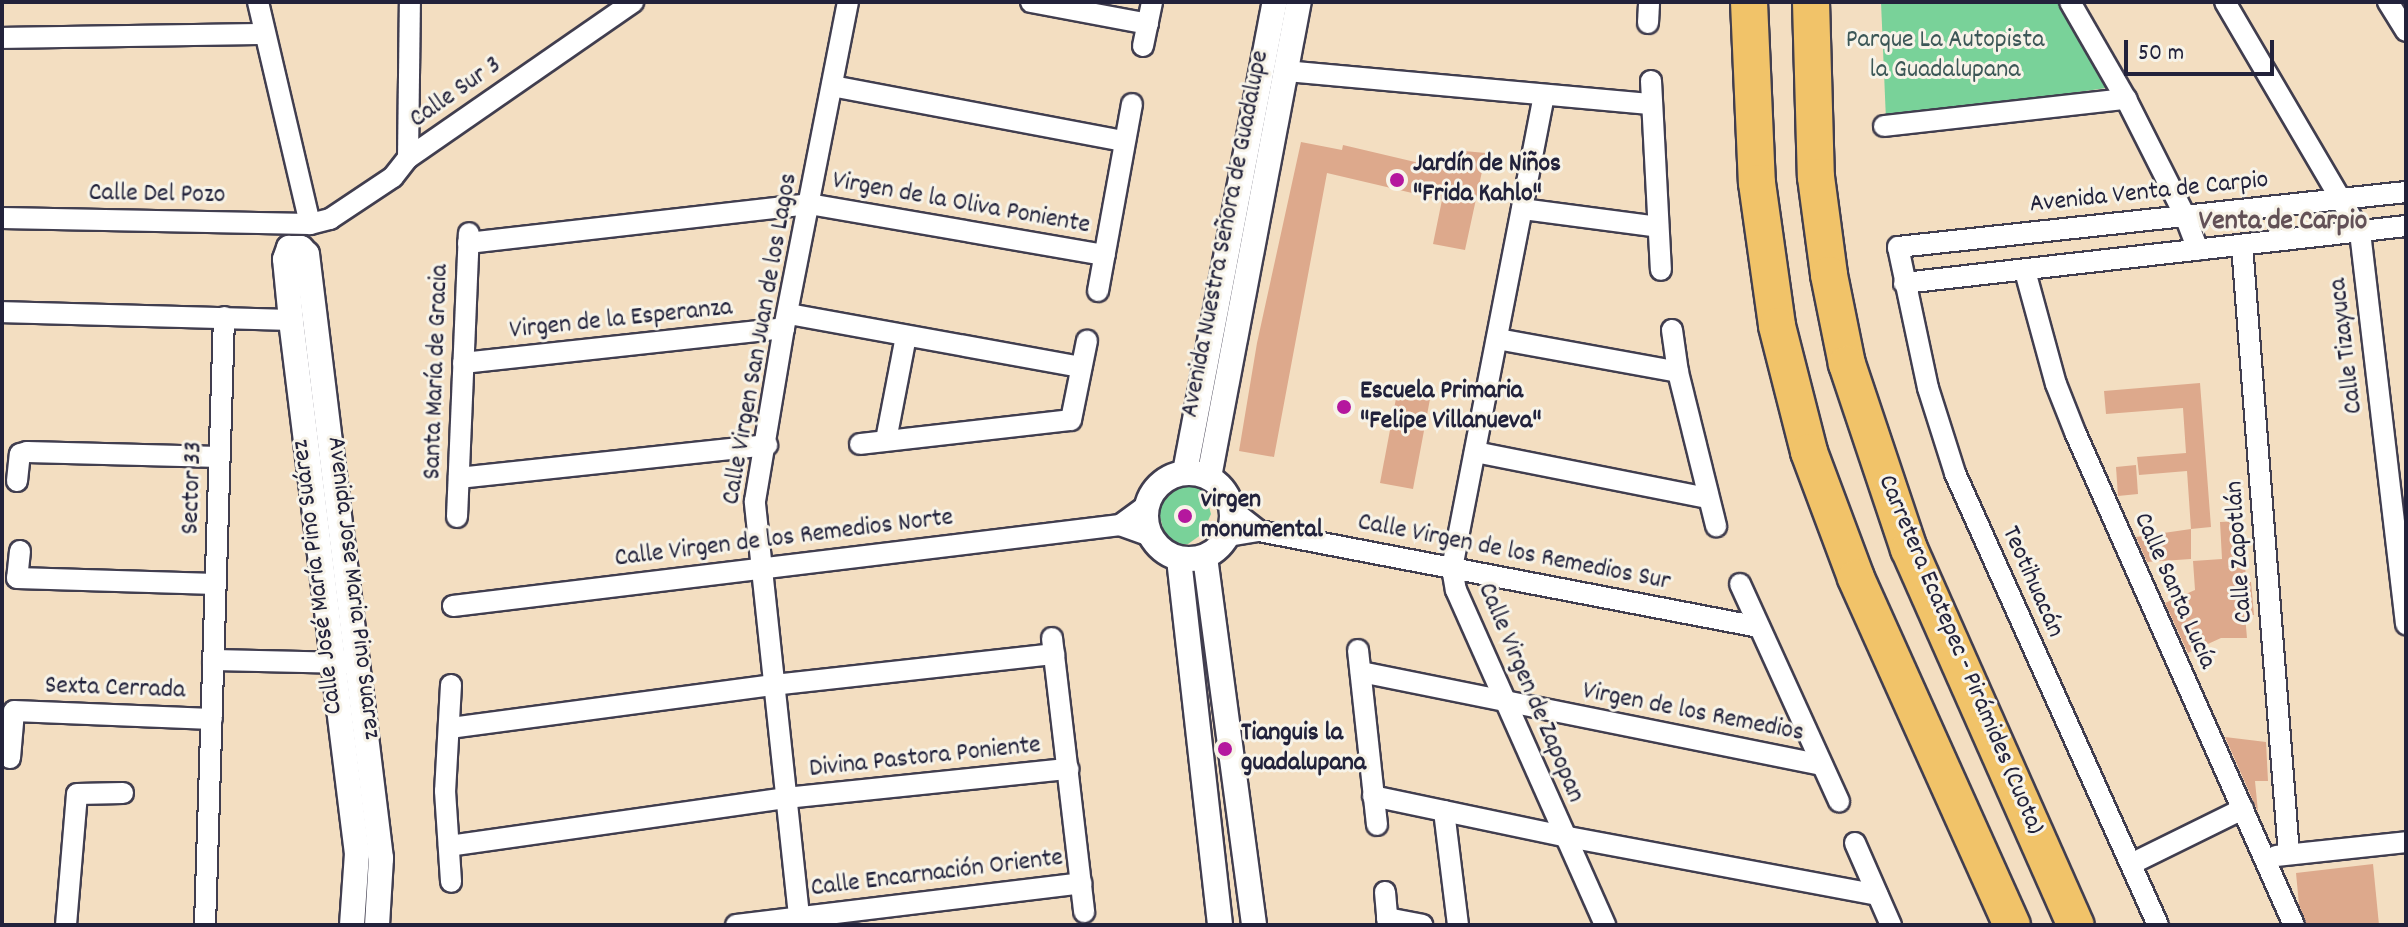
<!DOCTYPE html>
<meta charset="utf-8">
<style>
body{margin:0}
#map{position:relative;width:2408px;height:927px;overflow:hidden;background:#f3dec1;font-family:Dekko,sans-serif}
div>[style]{position:absolute}
[style*='--x']{left:calc(var(--x)*1px);top:calc(var(--y)*1px);width:calc(var(--w)*1px);rotate:calc(var(--a)*1deg)}
.green>*{inset:0;background:#79d299}
.building>*{inset:0;background:#dda98c}
.roads{filter:drop-shadow(2px 0 #413e4f) drop-shadow(-2px 0 #413e4f) drop-shadow(0 2px #413e4f) drop-shadow(0 -2px #413e4f)}
.minor>*{height:20px;margin:-10px;padding:0 10px;transform-origin:10px;border-radius:10px;background:#fff}
.tertiary>*{height:24px;margin:-12px;padding:0 12px;transform-origin:12px;border-radius:12px;background:#fff}
.tertiary>.ring{margin:-12px;padding:0;box-sizing:content-box;background:none;border:24px solid #fff;border-radius:50%}
.motorway>*{height:36px;margin:-18px;padding:0 18px;transform-origin:18px;border-radius:18px;background:#f1c369}
.dots>*{width:22px;height:22px;translate:-50% -50%;box-sizing:border-box;border:4px solid #f7f3e8;border-radius:50%}
span{translate:-50% -50%;white-space:nowrap;text-align:center;line-height:1.15;-webkit-text-stroke:6px #f7f3e8;paint-order:stroke}
.park-label{font-size:26px;color:#3c5757}
.street-label{font-size:26px;color:#22223b}
.poi-label{font-size:26px;color:#22223b;font-weight:700}
.left{translate:0 -50%;text-align:left}
.neighbourhood-label{font-size:28px;color:#635157;font-weight:700}
.frame{position:absolute;inset:0;border:4px solid #22223b;pointer-events:none}
.scale{position:absolute;left:2124px;top:40px;width:150px;height:36px;box-sizing:border-box;border:4px solid #22223b;border-top:0;padding-left:10px;font-size:24px;line-height:28px;white-space:nowrap;color:#22223b;-webkit-text-stroke:6px #f7f3e8;paint-order:stroke}
</style>
<div id="map">
<div class="green">
<i style="clip-path:polygon(1881px 2px,2071px 2px,2120px 86px,1886px 120px)"></i>
<i style="clip-path:polygon(1178px 480px,1193px 480px,1205px 492px,1211px 514px,1202px 534px,1188px 544px,1174px 544px,1164px 532px,1159px 513px,1166px 491px)"></i>
</div>
<div class="building">
<i style="clip-path:polygon(1301px 142px,1342px 150px,1343px 145px,1449px 170px,1453px 150px,1486px 153px,1465px 250px,1433px 244px,1442px 200px,1327px 173px,1274px 457px,1239px 451px,1257px 343px)"></i>
<i style="clip-path:polygon(2200px 383px,2211px 527px,2191px 529px,2187px 471px,2139px 475px,2137px 457px,2186px 453px,2183px 408px,2106px 414px,2104px 391px)"></i>
<i style="clip-path:polygon(1397px 393px,1430px 399px,1413px 489px,1380px 483px)"></i>
<i style="clip-path:polygon(2136px 465px,2138px 494px,2118px 496px,2116px 467px)"></i>
<i style="clip-path:polygon(2243px 521px,2246px 582px,2251px 582px,2254px 615px,2245px 615px,2247px 638px,2221px 638px,2188px 653px,2165px 603px,2195px 590px,2193px 561px,2222px 559px,2220px 522px)"></i>
<i style="clip-path:polygon(2191px 529px,2191px 559px,2147px 562px,2136px 537px)"></i>
<i style="clip-path:polygon(2225px 737px,2266px 742px,2268px 781px,2255px 781px,2258px 812px)"></i>
<i style="clip-path:polygon(2373px 864px,2379px 925px,2307px 925px,2299px 905px,2296px 873px)"></i>
</div>
<div class="roads">
<div class="minor">
<i style="--x:258;--y:2;--w:228;--a:76.8"></i>
<i style="--x:1031;--y:2;--w:119;--a:10.6"></i>
<i style="--x:2070;--y:2;--w:112;--a:60"></i>
<i style="--x:2126;--y:99;--w:131;--a:63.2"></i>
<i style="--x:2185;--y:216;--w:36;--a:69"></i>
<i style="--x:2225;--y:2;--w:267;--a:59.6"></i>
<i style="--x:2360;--y:232;--w:395;--a:83.3"></i>
<i style="--x:2388;--y:2;--w:34;--a:58"></i>
<i style="--x:1648;--y:23;--w:21;--a:-87"></i>
<i style="--x:2;--y:38;--w:263;--a:-0.9"></i>
<i style="--x:1143;--y:46;--w:45;--a:-78.4"></i>
<i style="--x:1286;--y:71;--w:366;--a:5.2"></i>
<i style="--x:1651;--y:81;--w:189;--a:87"></i>
<i style="--x:832;--y:86;--w:297;--a:10.7"></i>
<i style="--x:1544;--y:95;--w:482;--a:101"></i>
<i style="--x:1452;--y:568;--w:22;--a:80"></i>
<i style="--x:1456;--y:590;--w:367;--a:66"></i>
<i style="--x:1884;--y:126;--w:244;--a:-6.4"></i>
<i style="--x:408;--y:158;--w:156;--a:-89.3"></i>
<i style="--x:1522;--y:209;--w:137;--a:7.5"></i>
<i style="--x:2;--y:218;--w:308;--a:1.1"></i>
<i style="--x:310;--y:224;--w:21;--a:-14"></i>
<i style="--x:330;--y:219;--w:76;--a:-33.7"></i>
<i style="--x:393;--y:177;--w:24;--a:-52"></i>
<i style="--x:408;--y:158;--w:274;--a:-34.7"></i>
<i style="--x:468;--y:243;--w:343;--a:-6.5"></i>
<i style="--x:809;--y:204;--w:300;--a:9.8"></i>
<i style="--x:2242;--y:245;--w:611;--a:85.59"></i>
<i style="--x:2025;--y:271;--w:117;--a:74.7"></i>
<i style="--x:2056;--y:384;--w:52;--a:68.4"></i>
<i style="--x:2075;--y:432;--w:539;--a:66.05"></i>
<i style="--x:1904;--y:283;--w:505;--a:-6.48"></i>
<i style="--x:1098;--y:291;--w:190;--a:-79.7"></i>
<i style="--x:2;--y:312;--w:289;--a:1.6"></i>
<i style="--x:789;--y:314;--w:297;--a:10.3"></i>
<i style="--x:1672;--y:330;--w:42;--a:81.9"></i>
<i style="--x:1678;--y:372;--w:159;--a:76.1"></i>
<i style="--x:1497;--y:339;--w:184;--a:10.3"></i>
<i style="--x:463;--y:363;--w:323;--a:-6.2"></i>
<i style="--x:886;--y:440;--w:106;--a:-79.1"></i>
<i style="--x:860;--y:444;--w:212;--a:-6.5"></i>
<i style="--x:1071;--y:420;--w:81;--a:-78.6"></i>
<i style="--x:1475;--y:452;--w:237;--a:11.2"></i>
<i style="--x:459;--y:478;--w:310;--a:-6.1"></i>
<i style="--x:17;--y:481;--w:27;--a:-84"></i>
<i style="--x:20;--y:454;--w:7;--a:-16"></i>
<i style="--x:27;--y:452;--w:193;--a:1.5"></i>
<i style="--x:1232;--y:510;--w:34;--a:38"></i>
<i style="--x:457;--y:517;--w:284;--a:-87.6"></i>
<i style="--x:1120;--y:525;--w:32;--a:-36"></i>
<i style="--x:1227;--y:536;--w:32;--a:-9"></i>
<i style="--x:1259;--y:531;--w:509;--a:10.87"></i>
<i style="--x:20;--y:551;--w:27;--a:96"></i>
<i style="--x:17;--y:578;--w:199;--a:1.7"></i>
<i style="--x:1740;--y:584;--w:239;--a:65.5"></i>
<i style="--x:453;--y:606;--w:672;--a:-6.92"></i>
<i style="--x:1120;--y:525;--w:32;--a:20"></i>
<i style="--x:1052;--y:638;--w:276;--a:83.3"></i>
<i style="--x:1358;--y:650;--w:176;--a:83.8"></i>
<i style="--x:213;--y:660;--w:136;--a:1.3"></i>
<i style="--x:1361;--y:672;--w:470;--a:11.4"></i>
<i style="--x:451;--y:685;--w:106;--a:93.2"></i>
<i style="--x:445;--y:791;--w:91;--a:86.2"></i>
<i style="--x:450;--y:728;--w:326;--a:-7.6"></i>
<i style="--x:773;--y:685;--w:283;--a:-6.3"></i>
<i style="--x:10;--y:758;--w:47;--a:-85.1"></i>
<i style="--x:14;--y:711;--w:198;--a:2.3"></i>
<i style="--x:1373;--y:796;--w:194;--a:11.9"></i>
<i style="--x:1563;--y:836;--w:320;--a:10.6"></i>
<i style="--x:1444;--y:811;--w:115;--a:83"></i>
<i style="--x:1855;--y:843;--w:90;--a:66.3"></i>
<i style="--x:449;--y:846;--w:340;--a:-8.1"></i>
<i style="--x:786;--y:798;--w:284;--a:-5.9"></i>
<i style="--x:2276;--y:856;--w:131;--a:-6.1"></i>
<i style="--x:2131;--y:864;--w:125;--a:-26.2"></i>
<i style="--x:1385;--y:892;--w:33;--a:85"></i>
<i style="--x:1387;--y:918;--w:36;--a:11"></i>
<i style="--x:66;--y:925;--w:131;--a:-85.2"></i>
<i style="--x:77;--y:794;--w:46;--a:-1.2"></i>
<i style="--x:205;--y:925;--w:608;--a:-88.21"></i>
<i style="--x:736;--y:925;--w:348;--a:-6.9"></i>
<i style="--x:800;--y:925;--w:426;--a:-96.1"></i>
<i style="--x:755;--y:501;--w:175;--a:-80.5"></i>
<i style="--x:784;--y:328;--w:332;--a:-78.9"></i>
<i style="--x:2158;--y:925;--w:495;--a:-114.2"></i>
<i style="--x:1955;--y:473;--w:89;--a:-107.6"></i>
<i style="--x:1928;--y:388;--w:144;--a:-102"></i>
<i style="--x:1898;--y:247;--w:511;--a:-6.18"></i>
</div>
<div class="tertiary">
<i style="--x:1185;--y:472;--w:479;--a:-79.2"></i>
<i class="ring" style="left:1146px;top:473px;width:62px;height:62px"></i>
<i style="--x:1209;--y:477;--w:483;--a:-79.3"></i>
<i style="--x:1205;--y:557;--w:371;--a:82.4"></i>
<i style="--x:1179;--y:559;--w:368;--a:83.6"></i>
<i style="--x:352;--y:925;--w:71;--a:-86"></i>
<i style="--x:357;--y:854;--w:538;--a:-97.05"></i>
<i style="--x:291;--y:320;--w:61;--a:-95.6"></i>
<i style="--x:285;--y:259;--w:12;--a:-70"></i>
<i style="--x:289;--y:248;--w:12;--a:0"></i>
<i style="--x:301;--y:248;--w:8;--a:45"></i>
<i style="--x:307;--y:254;--w:609;--a:83.02"></i>
<i style="--x:381;--y:858;--w:67;--a:93.4"></i>
</div>
<div class="motorway">
<i style="--x:1749;--y:2;--w:181;--a:87.5"></i>
<i style="--x:1757;--y:183;--w:144;--a:82"></i>
<i style="--x:1777;--y:326;--w:130;--a:75.7"></i>
<i style="--x:1809;--y:452;--w:134;--a:69.5"></i>
<i style="--x:1856;--y:578;--w:380;--a:65.8"></i>
<i style="--x:1811;--y:2;--w:175;--a:88.4"></i>
<i style="--x:1816;--y:177;--w:99;--a:82.4"></i>
<i style="--x:1829;--y:275;--w:91;--a:78.6"></i>
<i style="--x:1847;--y:364;--w:195;--a:71.5"></i>
<i style="--x:1909;--y:549;--w:411;--a:66.1"></i>
</div>
</div>
<div class="dots">
<i style="left:1397px;top:180px;background:#b5179e"></i>
<i style="left:1344px;top:407px;background:#b5179e"></i>
<i style="left:1185px;top:516px;background:#b5179e"></i>
<i style="left:1225px;top:749px;background:#b5179e"></i>
</div>
<div class="park-label">
<span style="left:1945px;top:56px">Parque La Autopista<br>la Guadalupana</span>
</div>
<div class="street-label">
<span style="left:456px;top:93px;rotate:-35deg">Calle Sur 3</span>
<span style="left:2149px;top:193px;rotate:-6deg">Avenida Venta de Carpio</span>
<span style="left:157px;top:195px;rotate:1deg">Calle Del Pozo</span>
<span style="left:961px;top:204px;rotate:10deg">Virgen de la Oliva Poniente</span>
<span style="left:1226px;top:234px;rotate:-79deg">Avenida Nuestra Señora de Guadalupe</span>
<span style="left:621px;top:320px;rotate:-6deg">Virgen de la Esperanza</span>
<span style="left:761px;top:339px;rotate:-80deg">Calle Virgen San Juan de los Lagos</span>
<span style="left:2347px;top:346px;rotate:-97deg">Calle Tizayuca</span>
<span style="left:437px;top:372px;rotate:-88deg">Santa María de Gracia</span>
<span style="left:193px;top:488px;rotate:-88deg">Sector 33</span>
<span style="left:784px;top:539px;rotate:-7deg">Calle Virgen de los Remedios Norte</span>
<span style="left:2240px;top:552px;rotate:-94deg">Calle Zapotlán</span>
<span style="left:1514px;top:553px;rotate:11deg">Calle Virgen de los Remedios Sur</span>
<span style="left:318px;top:577px;rotate:-97deg">Calle José María Pino Suárez</span>
<span style="left:2032px;top:582px;rotate:66deg">Teotihuacán</span>
<span style="left:353px;top:588px;rotate:83deg">Avenida Jose Maria Pino Suarez</span>
<span style="left:2174px;top:591px;rotate:66deg">Calle Santa Lucía</span>
<span style="left:1960px;top:655px;rotate:67deg">Carretera Ecatepec - Pirámides (Cuota)</span>
<span style="left:115px;top:689px;rotate:2deg">Sexta Cerrada</span>
<span style="left:1530px;top:693px;rotate:67deg">Calle Virgen de Zapopan</span>
<span style="left:1693px;top:713px;rotate:11deg">Virgen de los Remedios</span>
<span style="left:925px;top:758px;rotate:-6deg">Divina Pastora Poniente</span>
<span style="left:937px;top:874px;rotate:-7deg">Calle Encarnación Oriente</span>
</div>
<div class="poi-label">
<span class="left" style="left:1413px;top:180px">Jardín de Niños<br>"Frida Kahlo"</span>
<span class="left" style="left:1360px;top:407px">Escuela Primaria<br>"Felipe Villanueva"</span>
<span class="left" style="left:1201px;top:516px">virgen<br>monumental</span>
<span class="left" style="left:1241px;top:749px">Tianguis la<br>guadalupana</span>
</div>
<div class="neighbourhood-label">
<span style="left:2283px;top:223px">Venta de Carpio</span>
</div>
<div class="frame"></div>
<div class="scale">50 m</div>
</div>
